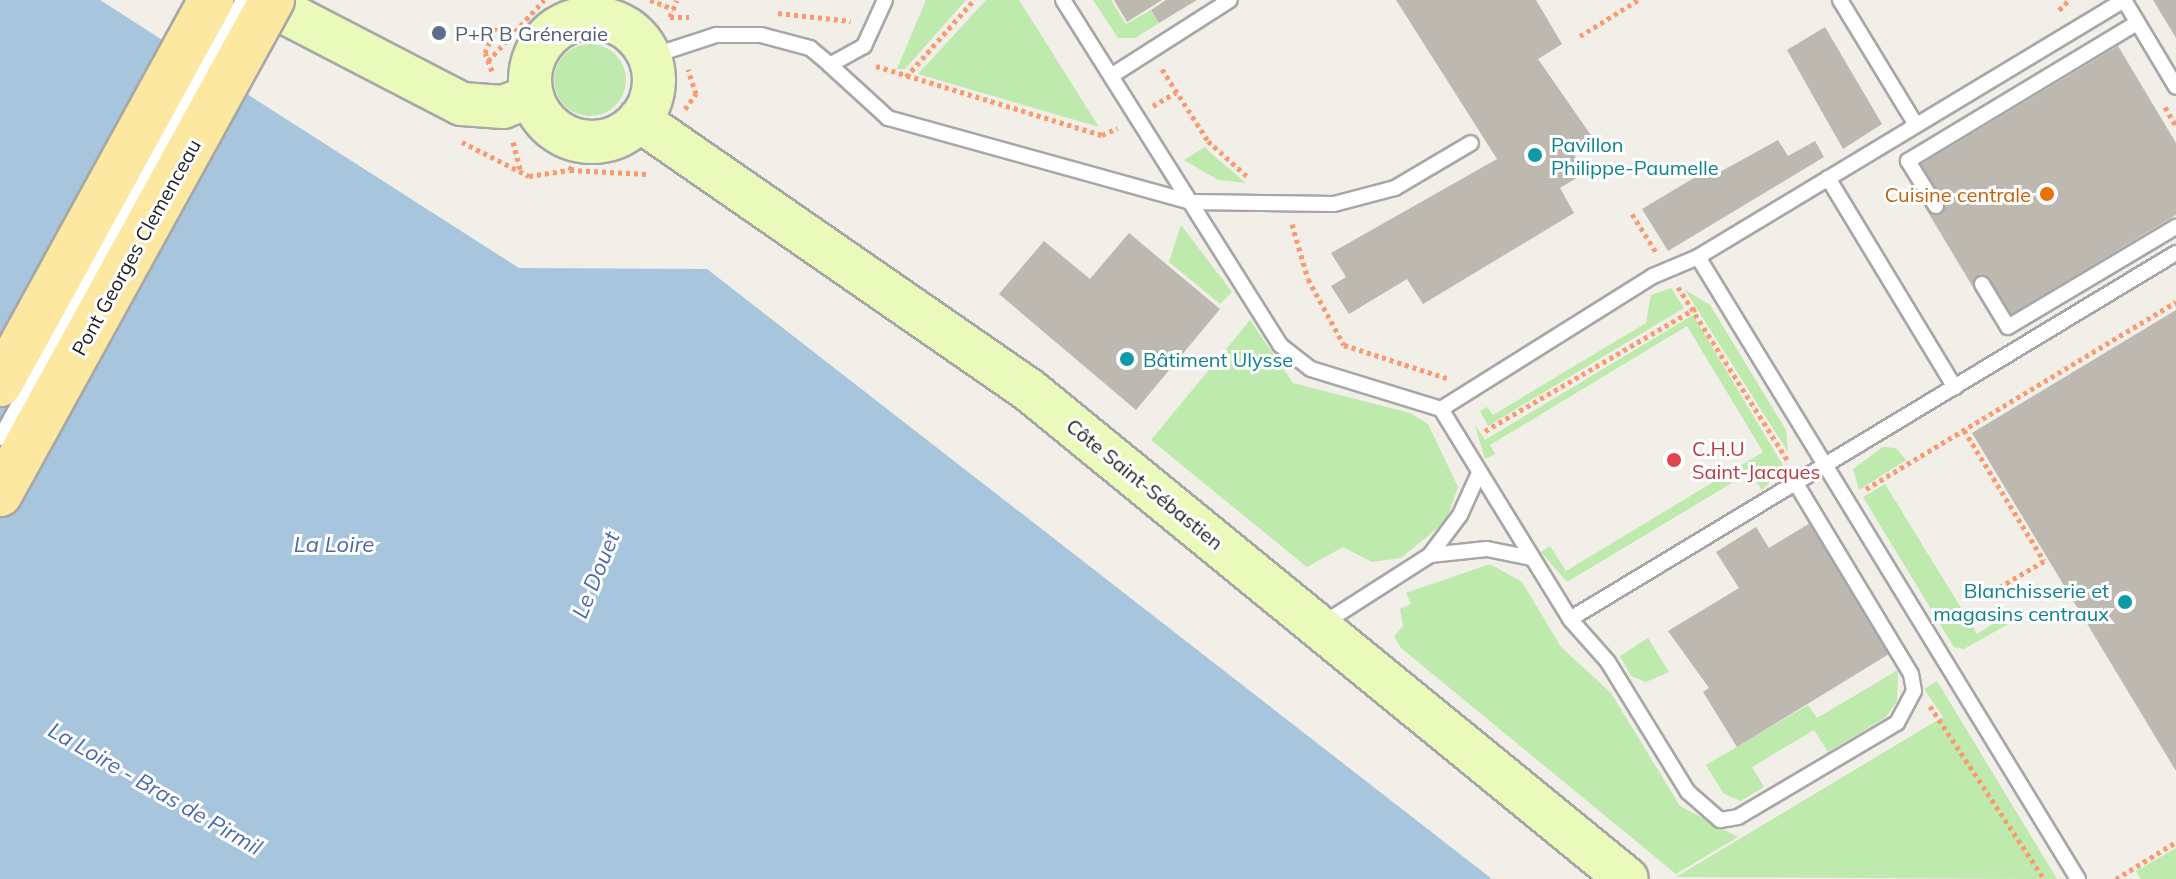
<!DOCTYPE html>
<meta charset="utf-8">
<style>
body{margin:0}
#map{position:relative;width:2176px;height:879px;overflow:hidden;background:#f1efe7;font-family:Mulish,sans-serif}
div>[style]{position:absolute}
[style*='--x']{left:calc(var(--x)*1px);top:calc(var(--y)*1px);width:calc(var(--w)*1px);rotate:calc(var(--a)*1deg)}
.grass>*{inset:0;background:#beeaad}
.round{border-radius:50%}
.water>*{inset:0;background:#a7c6de}
.building>*{inset:0;background:#bdb9b0}
.path>*{height:5px;margin-top:-2.5px;transform-origin:0;background:repeating-linear-gradient(90deg,#fa9a6e 0 4px,transparent 0 8px)}
.roads{filter:drop-shadow(2px 0 #a7a7a7) drop-shadow(-2px 0 #a7a7a7) drop-shadow(0 2px #a7a7a7) drop-shadow(0 -2px #a7a7a7)}
.lane>*{height:14px;margin:-7px;padding:0 7px;transform-origin:7px;border-radius:7px;background:#fff}
.secondary>*{height:42px;margin:-21px;padding:0 21px;transform-origin:21px;border-radius:21px;background:#eafabb}
.secondary>.ring{margin:-21px;padding:0;box-sizing:content-box;background:none;border:42px solid #eafabb;border-radius:50%}
.bridges{filter:drop-shadow(2px 0 #a7a7a7) drop-shadow(-2px 0 #a7a7a7) drop-shadow(0 2px #a7a7a7) drop-shadow(0 -2px #a7a7a7)}
.lane-bridge>*{height:14px;margin:-7px;padding:0 7px;transform-origin:7px;border-radius:7px;background:#fff}
.primary-bridge>*{height:44px;margin:-22px;padding:0 22px;transform-origin:22px;border-radius:22px;background:#fce8a0}
.dots>*{width:22px;height:22px;translate:-50% -50%;box-sizing:border-box;border:4px solid #fff;border-radius:50%}
span{translate:-50% -50%;white-space:nowrap;text-align:center;line-height:1.15;-webkit-text-stroke:6px #fff;paint-order:stroke}
.service-label{font-size:20px;color:#4e5e75}
.left{translate:0 -50%;text-align:left}
.culture-label{font-size:20px;color:#0d838f}
.right{translate:-100% -50%;text-align:right}
.food-label{font-size:20px;color:#c56008}
.street-label{font-size:20px;color:#202020}
.health-label{font-size:20px;color:#be3a42}
.water-label{font-size:22px;color:#4b69b1;font-style:italic}
</style>
<div id="map">
<div class="grass">
<i style="clip-path:polygon(926px 0,966px 0,905px 69px,897px 69px)"></i>
<i style="clip-path:polygon(986px 0,1019px 0,1099px 127px,918px 74px)"></i>
<i style="clip-path:polygon(1093px 0,1111px 0,1126px 24px,1151px 10px,1159px 23px,1135px 38px,1118px 38px)"></i>
<i class="round" style="left:554px;top:44px;width:72px;height:72px"></i>
<i style="clip-path:polygon(1205px 147px,1213px 155px,1246px 183px,1218px 180px,1184px 160px)"></i>
<i style="clip-path:polygon(1181px 225px,1232px 292px,1220px 304px,1169px 262px)"></i>
<i style="clip-path:polygon(1671px 288px,1684px 308px,1488px 426px,1480px 411px,1487px 407px,1493px 415px,1646px 323px,1651px 295px)"></i>
<i style="clip-path:polygon(1685px 290px,1710px 305px,1786px 430px,1788px 452px)"></i>
<i style="clip-path:polygon(1693px 315px,1784px 467px,1762px 490px,1750px 472px,1567px 582px,1541px 552px,1550px 546px,1566px 571px,1763px 452px,1687px 326px,1490px 445px,1495px 454px,1485px 459px,1475px 425px,1485px 440px)"></i>
<i style="clip-path:polygon(1250px 320px,1293px 383px,1410px 413px,1428px 424px,1458px 487px,1446px 521px,1401px 558px,1372px 562px,1343px 547px,1307px 567px,1151px 440px)"></i>
<i style="clip-path:polygon(1883px 447px,1896px 448px,1906px 460px,1859px 490px,1853px 469px)"></i>
<i style="clip-path:polygon(1885px 484px,1977px 634px,2012px 612px,2017px 619px,1964px 649px,1954px 647px,1863px 497px)"></i>
<i style="clip-path:polygon(1490px 564px,1522px 582px,1561px 647px,1611px 693px,1680px 806px,1738px 837px,1676px 874px,1401px 648px,1394px 636px,1403px 626px,1400px 609px,1411px 604px,1406px 593px)"></i>
<i style="clip-path:polygon(1648px 638px,1669px 672px,1646px 682px,1631px 676px,1620px 656px)"></i>
<i style="clip-path:polygon(1898px 670px,1897px 701px,1886px 717px,1828px 752px,1814px 730px,1752px 767px,1764px 787px,1741px 801px,1724px 794px,1706px 765px,1808px 705px,1817px 718px)"></i>
<i style="clip-path:polygon(1937px 681px,2057px 879px,1676px 877px,1943px 717px,1924px 689px)"></i>
<i style="clip-path:polygon(2176px 848px,2176px 879px,2141px 879px,2136px 871px)"></i>
</div>
<div class="water">
<i style="clip-path:polygon(0 0,100px 0,519px 268px,707px 269px,1492px 879px,0 879px)"></i>
</div>
<div class="building">
<i style="clip-path:polygon(1114px 0,1162px 0,1127px 22px)"></i>
<i style="clip-path:polygon(1166px 0,1197px 0,1159px 23px,1151px 10px)"></i>
<i style="clip-path:polygon(1396px 0,1536px 0,1562px 44px,1538px 59px,1593px 138px,1572px 151px,1585px 173px,1560px 188px,1574px 213px,1423px 304px,1407px 279px,1349px 314px,1331px 286px,1346px 277px,1331px 253px,1497px 159px)"></i>
<i style="clip-path:polygon(2153px 0,2176px 0,2176px 38px)"></i>
<i style="clip-path:polygon(1825px 27px,1882px 124px,1843px 149px,1787px 50px)"></i>
<i style="clip-path:polygon(2118px 46px,2176px 143px,2176px 215px,1995px 324px,1905px 174px)"></i>
<i style="clip-path:polygon(1778px 140px,1788px 156px,1815px 141px,1824px 157px,1668px 251px,1642px 209px,1714px 166px,1718px 173px)"></i>
<i style="clip-path:polygon(1129px 233px,1220px 309px,1136px 410px,999px 294px,1044px 241px,1090px 279px)"></i>
<i style="clip-path:polygon(2176px 310px,2176px 771px,1972px 433px)"></i>
<i style="clip-path:polygon(1810px 523px,1889px 654px,1737px 747px,1703px 692px,1709px 688px,1668px 631px,1739px 588px,1716px 552px,1756px 527px,1769px 548px)"></i>
</div>
<div class="path">
<i style="--x:650;--y:0;--w:25;--a:21"></i>
<i style="--x:2059;--y:10;--w:14;--a:-45"></i>
<i style="--x:778;--y:13;--w:73;--a:6.3"></i>
<i style="--x:670;--y:17;--w:19;--a:0"></i>
<i style="--x:670;--y:17;--w:18;--a:-68"></i>
<i style="--x:1580;--y:36;--w:68;--a:-31.8"></i>
<i style="--x:488;--y:61;--w:83;--a:-47.4"></i>
<i style="--x:876;--y:66;--w:236;--a:17"></i>
<i style="--x:1102;--y:135;--w:17;--a:-24"></i>
<i style="--x:1162;--y:69;--w:85;--a:57.4"></i>
<i style="--x:1208;--y:141;--w:55;--a:42.1"></i>
<i style="--x:492;--y:71;--w:19;--a:-111"></i>
<i style="--x:485;--y:53;--w:31;--a:-68"></i>
<i style="--x:906;--y:77;--w:103;--a:-48.6"></i>
<i style="--x:1153;--y:106;--w:27;--a:-31"></i>
<i style="--x:2165;--y:107;--w:22;--a:60"></i>
<i style="--x:685;--y:109;--w:19;--a:-54"></i>
<i style="--x:696;--y:94;--w:26;--a:-108"></i>
<i style="--x:462;--y:142;--w:75;--a:26.9"></i>
<i style="--x:529;--y:176;--w:41;--a:-8.3"></i>
<i style="--x:570;--y:170;--w:77;--a:3"></i>
<i style="--x:513;--y:142;--w:30;--a:75"></i>
<i style="--x:570;--y:170;--w:31;--a:-71"></i>
<i style="--x:1632;--y:214;--w:45;--a:57.7"></i>
<i style="--x:1292;--y:224;--w:57;--a:73.8"></i>
<i style="--x:1308;--y:279;--w:75;--a:61.4"></i>
<i style="--x:1344;--y:345;--w:108;--a:17.8"></i>
<i style="--x:1678;--y:287;--w:206;--a:57.7"></i>
<i style="--x:1964;--y:430;--w:153;--a:58.6"></i>
<i style="--x:2044;--y:561;--w:53;--a:149.6"></i>
<i style="--x:1485;--y:431;--w:244;--a:-30.2"></i>
<i style="--x:1866;--y:489;--w:362;--a:-31.1"></i>
<i style="--x:1930;--y:706;--w:207;--a:56.6"></i>
<i style="--x:2116;--y:879;--w:70;--a:-31.7"></i>
</div>
<div class="roads">
<div class="lane">
<i style="--x:885;--y:0;--w:51;--a:114.5"></i>
<i style="--x:864;--y:46;--w:39;--a:151"></i>
<i style="--x:830;--y:65;--w:79;--a:42.4"></i>
<i style="--x:888;--y:118;--w:313;--a:15.5"></i>
<i style="--x:1190;--y:202;--w:144;--a:0.8"></i>
<i style="--x:1334;--y:204;--w:63;--a:-14.7"></i>
<i style="--x:1395;--y:188;--w:88;--a:-30.6"></i>
<i style="--x:1063;--y:0;--w:408;--a:57.8"></i>
<i style="--x:1280;--y:345;--w:39;--a:38"></i>
<i style="--x:1311;--y:369;--w:136;--a:17.1"></i>
<i style="--x:1441;--y:409;--w:246;--a:58.4"></i>
<i style="--x:1570;--y:619;--w:708;--a:-31.13"></i>
<i style="--x:1840;--y:0;--w:146;--a:58.7"></i>
<i style="--x:2124;--y:0;--w:101;--a:59.1"></i>
<i style="--x:580;--y:19;--w:20;--a:-72"></i>
<i style="--x:649;--y:57;--w:71;--a:-18.2"></i>
<i style="--x:716;--y:35;--w:45;--a:0"></i>
<i style="--x:761;--y:35;--w:51;--a:14.9"></i>
<i style="--x:810;--y:48;--w:26;--a:40"></i>
<i style="--x:1111;--y:76;--w:141;--a:-32.6"></i>
<i style="--x:1828;--y:178;--w:245;--a:58.8"></i>
<i style="--x:1936;--y:206;--w:53;--a:-121.9"></i>
<i style="--x:1908;--y:161;--w:267;--a:-31.1"></i>
<i style="--x:1698;--y:257;--w:729;--a:58.58"></i>
<i style="--x:1982;--y:284;--w:50;--a:58.8"></i>
<i style="--x:2008;--y:327;--w:196;--a:-30.8"></i>
<i style="--x:1441;--y:409;--w:250;--a:-32.1"></i>
<i style="--x:1653;--y:276;--w:49;--a:-22.9"></i>
<i style="--x:1698;--y:257;--w:498;--a:-31.1"></i>
<i style="--x:1430;--y:555;--w:57;--a:-6"></i>
<i style="--x:1487;--y:549;--w:46;--a:11.3"></i>
<i style="--x:1570;--y:619;--w:57;--a:48.5"></i>
<i style="--x:1608;--y:662;--w:153;--a:58.4"></i>
<i style="--x:1688;--y:792;--w:43;--a:41.2"></i>
<i style="--x:1720;--y:820;--w:18;--a:-9"></i>
<i style="--x:1738;--y:817;--w:185;--a:-30.6"></i>
<i style="--x:1897;--y:723;--w:36;--a:-62"></i>
<i style="--x:1914;--y:691;--w:17;--a:-100"></i>
<i style="--x:1911;--y:674;--w:223;--a:-121.1"></i>
<i style="--x:1321;--y:625;--w:130;--a:-32.7"></i>
<i style="--x:1430;--y:555;--w:50;--a:-53.1"></i>
<i style="--x:1460;--y:515;--w:46;--a:-65.7"></i>
</div>
<div class="secondary">
<i style="--x:261;--y:0;--w:226;--a:27.4"></i>
<i style="--x:462;--y:104;--w:41;--a:4.2"></i>
<i style="--x:503;--y:107;--w:31;--a:-21"></i>
<i class="ring" style="left:530px;top:18px;width:82px;height:82px"></i>
<i style="--x:639;--y:120;--w:474;--a:34.7"></i>
<i style="--x:1029;--y:390;--w:772;--a:39.27"></i>
</div>
</div>
<div class="bridges">
<div class="lane-bridge">
<i style="--x:0;--y:438;--w:501;--a:-60.98"></i>
</div>
<div class="primary-bridge">
<i style="--x:0;--y:384;--w:438;--a:-61.2"></i>
<i style="--x:0;--y:494;--w:564;--a:-61.16"></i>
</div>
</div>
<div class="dots">
<i style="left:439px;top:33px;background:#5c6f8a"></i>
<i style="left:1535px;top:155px;background:#0f9aa8"></i>
<i style="left:2047px;top:194px;background:#e8710a"></i>
<i style="left:1127px;top:359px;background:#0f9aa8"></i>
<i style="left:1674px;top:460px;background:#e0444e"></i>
<i style="left:2125px;top:602px;background:#0f9aa8"></i>
</div>
<div class="service-label">
<span class="left" style="left:455px;top:33px">P+R B Gréneraie</span>
</div>
<div class="culture-label">
<span class="left" style="left:1551px;top:156px">Pavillon<br>Philippe-Paumelle</span>
<span class="left" style="left:1143px;top:359px">Bâtiment Ulysse</span>
<span class="right" style="left:2109px;top:602px">Blanchisserie et<br>magasins centraux</span>
</div>
<div class="food-label">
<span class="right" style="left:2031px;top:194px">Cuisine centrale</span>
</div>
<div class="street-label">
<span style="left:136px;top:247px;rotate:-61deg">Pont Georges Clemenceau</span>
<span style="left:1145px;top:484px;rotate:39deg">Côte Saint-Sébastien</span>
</div>
<div class="health-label">
<span class="left" style="left:1692px;top:460px">C.H.U<br>Saint-Jacques</span>
</div>
<div class="water-label">
<span style="left:334px;top:545px">La Loire</span>
<span style="left:596px;top:575px;rotate:-68deg">Le Douet</span>
<span style="left:155px;top:789px;rotate:30deg">La Loire - Bras de Pirmil</span>
</div>
</div>
